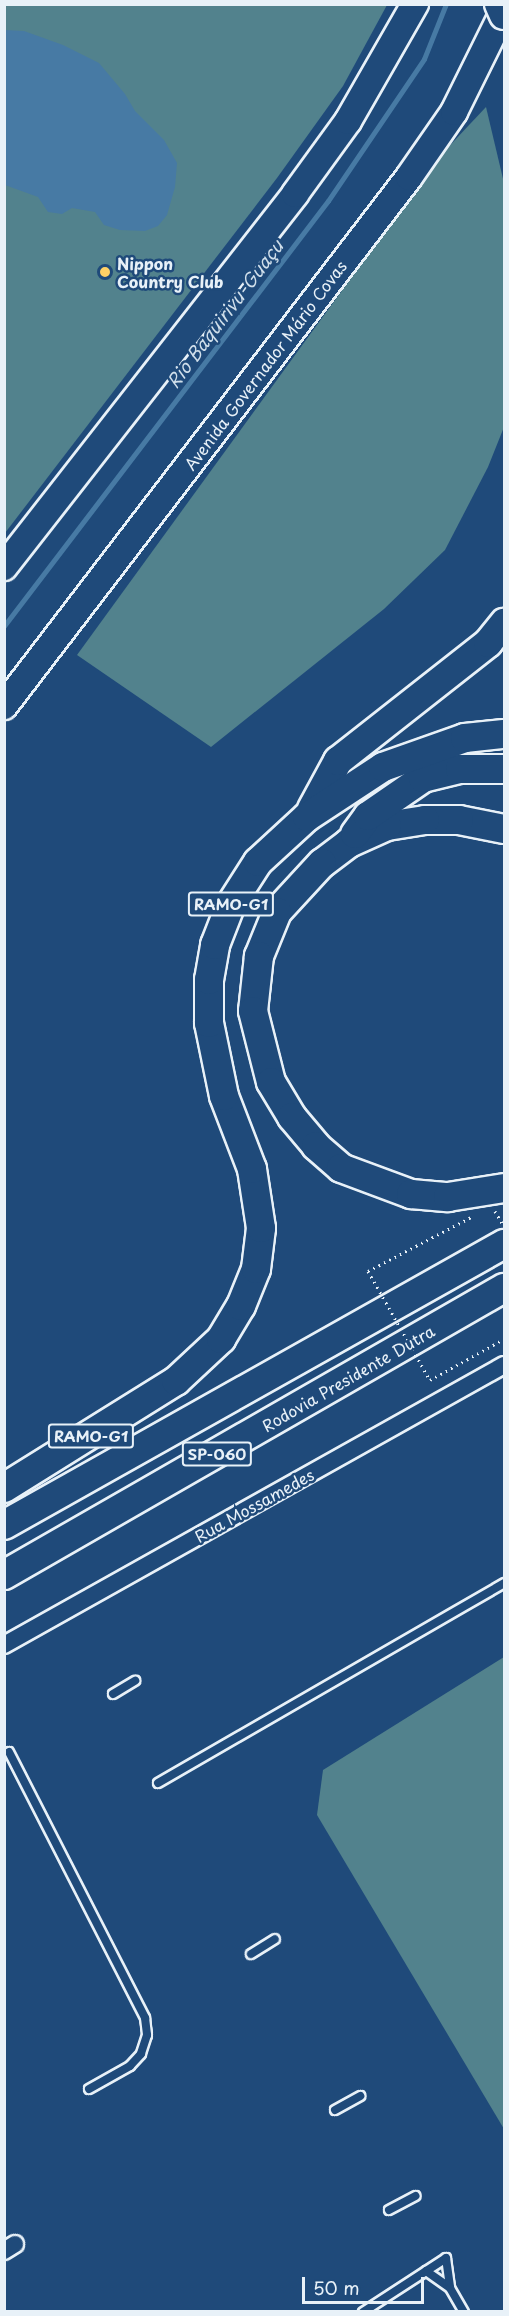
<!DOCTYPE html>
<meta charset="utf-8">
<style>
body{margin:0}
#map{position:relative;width:509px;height:2316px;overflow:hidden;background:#1f4a7a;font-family:"Playpen Sans",sans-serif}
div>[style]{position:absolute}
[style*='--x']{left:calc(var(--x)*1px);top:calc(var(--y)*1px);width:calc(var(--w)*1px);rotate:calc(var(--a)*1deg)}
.green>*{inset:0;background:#52828d}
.water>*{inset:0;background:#477aa4}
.stream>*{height:4.5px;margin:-2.25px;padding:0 2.25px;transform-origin:2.25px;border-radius:2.25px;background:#477aa4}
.path>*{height:3px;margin-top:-1.5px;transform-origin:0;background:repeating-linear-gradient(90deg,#e8f1f8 0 1.5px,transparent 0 6px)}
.roads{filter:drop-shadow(2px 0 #e8f1f8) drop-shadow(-2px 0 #e8f1f8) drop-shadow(0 2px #e8f1f8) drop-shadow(0 -2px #e8f1f8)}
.lane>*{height:8px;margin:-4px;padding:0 4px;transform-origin:4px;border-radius:4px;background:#1f4a7a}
.street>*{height:16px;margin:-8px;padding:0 8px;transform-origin:8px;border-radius:8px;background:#1f4a7a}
.primary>*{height:26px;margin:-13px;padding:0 13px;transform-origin:13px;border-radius:13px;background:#1f4a7a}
.highway>*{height:28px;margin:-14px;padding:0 14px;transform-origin:14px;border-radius:14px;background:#1f4a7a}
.path-bridge>*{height:3px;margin-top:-1.5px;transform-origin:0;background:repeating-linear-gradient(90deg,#e8f1f8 0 1.5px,transparent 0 6px)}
.bridges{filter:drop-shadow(2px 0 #e8f1f8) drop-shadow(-2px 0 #e8f1f8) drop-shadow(0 2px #e8f1f8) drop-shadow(0 -2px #e8f1f8)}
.highway-bridge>*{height:28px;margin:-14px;padding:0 14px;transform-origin:14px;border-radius:14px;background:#1f4a7a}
.dots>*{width:16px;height:16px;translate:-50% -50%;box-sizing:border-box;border:3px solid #1f4a7a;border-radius:50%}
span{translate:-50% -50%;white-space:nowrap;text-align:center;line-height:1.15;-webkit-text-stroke:5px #1f4a7a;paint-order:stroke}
.shield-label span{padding:2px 4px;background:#1f4a7a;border:2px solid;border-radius:4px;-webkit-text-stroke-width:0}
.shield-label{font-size:15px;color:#e8f1f8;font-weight:700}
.poi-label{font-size:16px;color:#e8f1f8;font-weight:700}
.left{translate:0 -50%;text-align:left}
.street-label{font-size:16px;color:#e8f1f8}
.water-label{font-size:18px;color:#d0dfeb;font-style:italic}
.frame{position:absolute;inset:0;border:6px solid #e8f1f8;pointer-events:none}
.scale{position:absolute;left:302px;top:2277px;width:122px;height:27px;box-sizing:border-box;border:3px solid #e8f1f8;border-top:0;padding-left:8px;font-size:18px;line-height:21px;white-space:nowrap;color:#e8f1f8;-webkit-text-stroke:4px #1f4a7a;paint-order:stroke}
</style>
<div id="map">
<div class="green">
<i style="clip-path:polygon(5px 5px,387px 5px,343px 86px,277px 178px,5px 533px)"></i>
<i style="clip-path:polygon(486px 107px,504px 183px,504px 427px,488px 467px,445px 550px,384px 609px,211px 747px,77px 655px,439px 157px)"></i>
<i style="clip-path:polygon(504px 1657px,504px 2129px,317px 1815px,323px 1770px)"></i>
</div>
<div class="water">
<i style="clip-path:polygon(4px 30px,24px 31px,63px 45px,99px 63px,125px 94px,135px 111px,164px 140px,177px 163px,175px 187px,167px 215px,158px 226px,145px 231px,120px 230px,104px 225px,95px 212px,72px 208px,62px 214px,48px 212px,38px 197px,5px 185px)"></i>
</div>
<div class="stream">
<i style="--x:4;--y:626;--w:534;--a:-52.68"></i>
<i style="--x:328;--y:201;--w:171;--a:-55.9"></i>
<i style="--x:424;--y:59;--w:59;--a:-68.2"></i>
</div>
<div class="path">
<i style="--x:495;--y:1211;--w:14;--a:60"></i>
<i style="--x:368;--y:1271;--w:119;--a:-27.6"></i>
<i style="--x:430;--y:1380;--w:85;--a:-29"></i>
</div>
<div class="roads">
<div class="lane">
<i style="--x:113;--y:1694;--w:26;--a:-31"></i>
<i style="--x:9;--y:1752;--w:299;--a:62.9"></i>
<i style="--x:145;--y:2018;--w:17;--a:83"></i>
<i style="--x:147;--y:2035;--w:20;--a:108"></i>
<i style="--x:141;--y:2054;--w:16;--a:133"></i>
<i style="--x:130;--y:2066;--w:47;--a:150.7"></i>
<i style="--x:158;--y:1783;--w:400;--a:-30"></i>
<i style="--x:251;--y:1954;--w:28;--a:-32"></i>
<i style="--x:335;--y:2110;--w:29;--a:-29"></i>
<i style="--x:389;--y:2210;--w:30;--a:-28"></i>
<i style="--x:426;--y:2271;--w:29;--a:35"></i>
<i style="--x:363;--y:2312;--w:99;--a:-33"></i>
<i style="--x:446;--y:2258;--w:30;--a:82"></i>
<i style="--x:450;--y:2288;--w:28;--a:60"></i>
</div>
<div class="street">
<i style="--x:4;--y:1645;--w:573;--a:-29.25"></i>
<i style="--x:4;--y:2251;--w:13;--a:-32"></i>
</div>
<div class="primary">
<i style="--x:4;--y:567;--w:473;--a:-52"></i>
<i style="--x:295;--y:194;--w:90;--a:-54"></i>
<i style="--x:348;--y:121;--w:135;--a:-60.2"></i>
<i style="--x:4;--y:706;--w:666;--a:-52.56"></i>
<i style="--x:409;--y:177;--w:79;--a:-55.3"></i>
<i style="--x:454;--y:112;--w:113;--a:-63.7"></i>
</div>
<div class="highway">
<i style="--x:312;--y:809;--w:55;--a:-61.6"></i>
<i style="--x:338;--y:761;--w:191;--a:-38.2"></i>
<i style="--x:488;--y:643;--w:26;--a:-51"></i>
<i style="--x:504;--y:829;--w:46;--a:-168.7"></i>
<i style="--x:459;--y:820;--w:34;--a:180"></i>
<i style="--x:425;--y:820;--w:38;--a:171"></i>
<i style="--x:387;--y:826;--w:42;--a:155.9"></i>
<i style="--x:349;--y:843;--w:34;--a:143"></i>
<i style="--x:322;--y:863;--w:67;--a:132.6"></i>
<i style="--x:277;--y:912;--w:48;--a:112.2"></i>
<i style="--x:259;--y:956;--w:55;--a:96.2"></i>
<i style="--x:253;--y:1011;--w:73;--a:75.8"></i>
<i style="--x:271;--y:1082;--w:41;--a:59"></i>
<i style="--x:292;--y:1117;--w:38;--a:50"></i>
<i style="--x:316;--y:1146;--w:33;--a:41"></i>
<i style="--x:341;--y:1168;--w:75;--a:20.4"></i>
<i style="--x:411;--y:1194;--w:37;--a:5"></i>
<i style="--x:448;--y:1197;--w:57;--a:-9.1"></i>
<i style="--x:355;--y:834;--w:22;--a:-54"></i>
<i style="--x:368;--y:816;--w:67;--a:-34.6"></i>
<i style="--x:423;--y:778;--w:38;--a:-14"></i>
<i style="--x:460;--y:769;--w:44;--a:0"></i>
<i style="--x:4;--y:1488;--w:203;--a:-31.9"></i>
<i style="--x:176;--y:1381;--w:62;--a:-43"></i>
<i style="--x:221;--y:1339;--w:39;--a:-59"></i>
<i style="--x:241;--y:1306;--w:40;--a:-68"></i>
<i style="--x:256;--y:1269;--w:41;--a:-83"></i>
<i style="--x:261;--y:1228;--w:60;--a:-98.7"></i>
<i style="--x:252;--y:1169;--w:78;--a:-111"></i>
<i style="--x:224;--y:1096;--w:75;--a:-101.6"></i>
<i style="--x:209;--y:1023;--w:43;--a:-90"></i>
<i style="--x:209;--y:980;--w:36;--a:-80"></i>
<i style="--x:215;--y:945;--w:44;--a:-68.7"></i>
<i style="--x:231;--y:904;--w:50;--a:-57.3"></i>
<i style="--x:258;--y:862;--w:67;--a:-42.6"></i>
<i style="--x:307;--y:817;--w:91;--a:-33.3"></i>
<i style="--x:383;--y:767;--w:87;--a:-19.5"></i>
<i style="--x:465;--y:738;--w:39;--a:-6"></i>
<i style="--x:4;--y:1525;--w:574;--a:-29.34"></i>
<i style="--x:4;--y:1575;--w:577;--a:-29.86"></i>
</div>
</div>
<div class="path-bridge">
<i style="--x:368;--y:1271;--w:125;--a:60.4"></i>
</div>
<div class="bridges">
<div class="highway-bridge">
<i style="--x:499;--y:4;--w:12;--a:66"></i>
</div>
</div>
<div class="dots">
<i style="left:105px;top:272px;background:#ffd166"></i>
</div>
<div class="shield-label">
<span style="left:231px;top:904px">RAMO-G1</span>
<span style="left:91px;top:1436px">RAMO-G1</span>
<span style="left:217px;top:1454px">SP-060</span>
</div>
<div class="poi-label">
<span class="left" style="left:117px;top:272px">Nippon<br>Country Club</span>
</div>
<div class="street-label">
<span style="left:265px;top:365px;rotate:-53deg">Avenida Governador Mário Covas</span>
<span style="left:348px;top:1378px;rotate:-30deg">Rodovia Presidente Dutra</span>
<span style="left:254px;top:1505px;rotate:-29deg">Rua Mossamedes</span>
</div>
<div class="water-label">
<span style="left:225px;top:314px;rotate:-53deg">Rio Baquirivu-Guaçu</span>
</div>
<div class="frame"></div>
<div class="scale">50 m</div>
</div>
